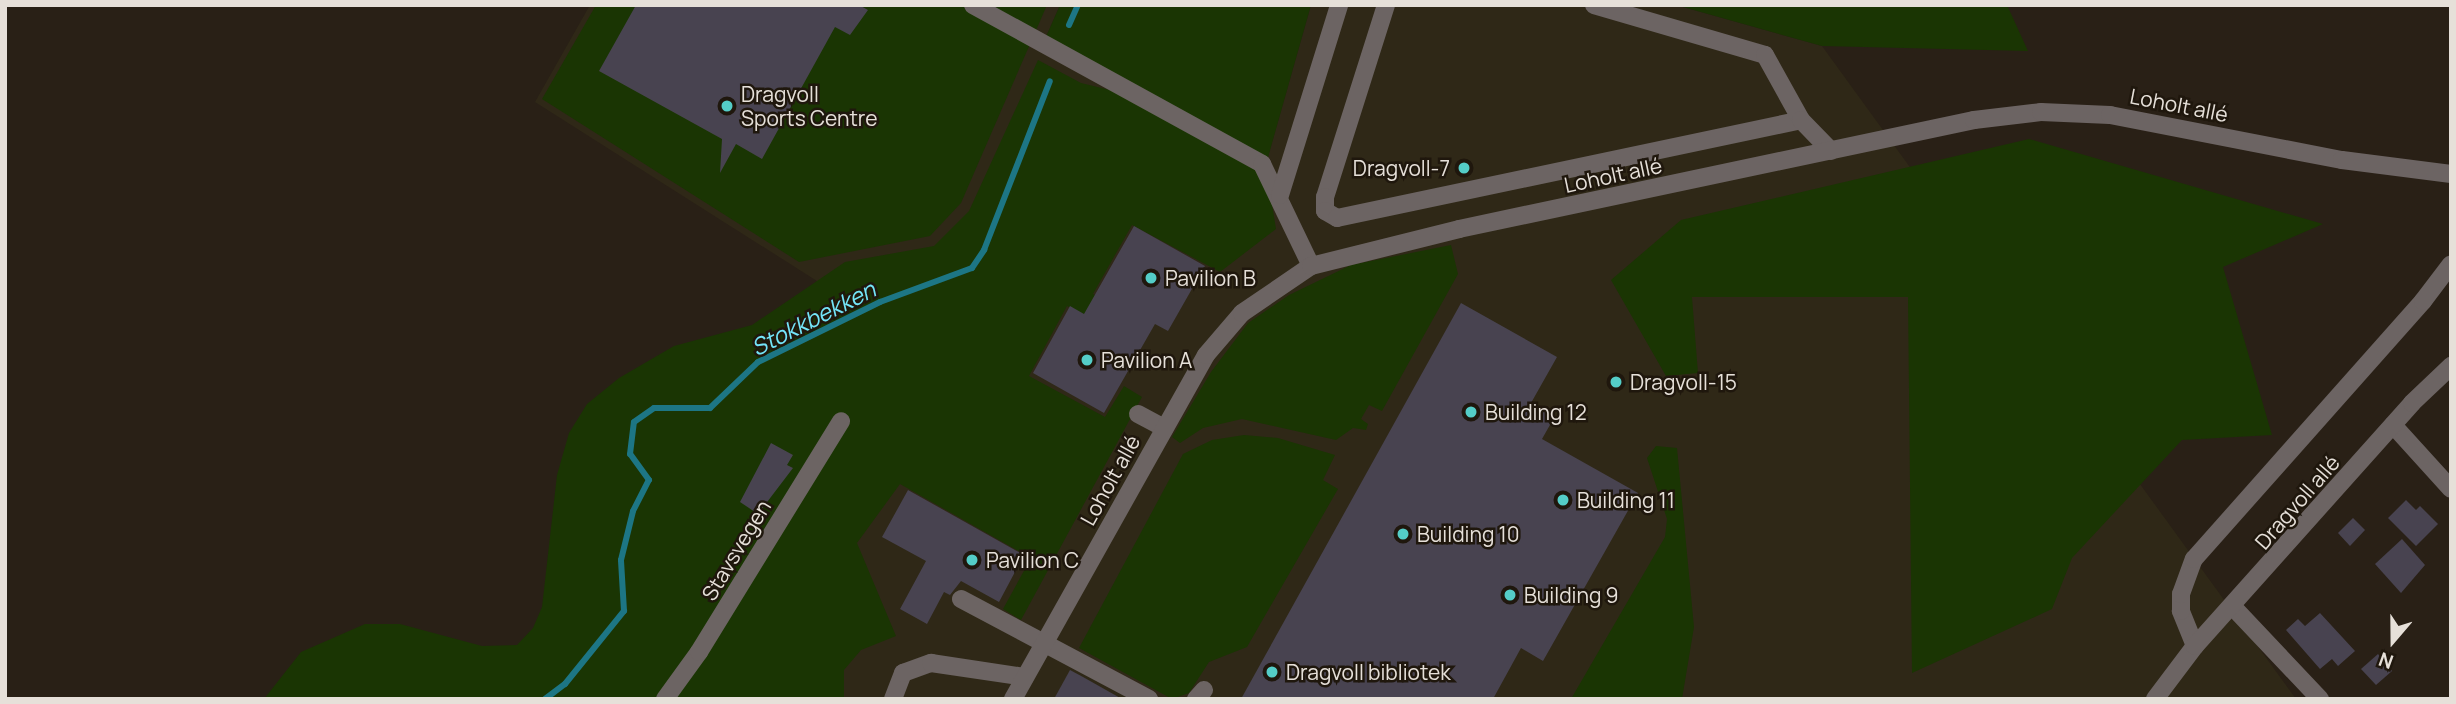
<!DOCTYPE html>
<meta charset="utf-8">
<style>
body{margin:0}
#map{position:relative;width:2456px;height:704px;overflow:hidden;background:#292016;font-family:Manrope,sans-serif}
div>[style]{position:absolute}
[style*='--x']{left:calc(var(--x)*1px);top:calc(var(--y)*1px);width:calc(var(--w)*1px);rotate:calc(var(--a)*1deg)}
.education>*{inset:0;background:#2f2817}
.green>*{inset:0;background:#1a3503}
.stream>*{height:6px;margin:-3px;padding:0 3px;transform-origin:3px;border-radius:3px;background:#1d7685}
.building>*{inset:0;background:#484350}
.minor>*{height:18px;margin:-9px;padding:0 9px;transform-origin:9px;border-radius:9px;background:#6c6463}
.dots>*{width:19px;height:19px;translate:-50% -50%;box-sizing:border-box;border:4px solid #1f170d;border-radius:50%}
span{translate:-50% -50%;white-space:nowrap;text-align:center;line-height:1.15;-webkit-text-stroke:5px #1f170d;paint-order:stroke}
.poi-label{font-size:21px;color:#e6e0d9}
.left{translate:0 -50%;text-align:left}
.right{translate:-100% -50%;text-align:right}
.street-label{font-size:21px;color:#e6e0d9}
.water-label{font-size:23px;color:#74e5f9;font-style:italic}
.frame{position:absolute;inset:0;border:7px solid #e6e0d9;pointer-events:none}
.north{position:absolute;left:2358px;top:606px;width:70px;height:70px;-webkit-text-stroke:5px #1f170d;paint-order:stroke;rotate:200deg;font-size:19px;font-weight:700;line-height:28px;text-align:center;color:#e6e0d9}
.north::after{content:'';display:block;margin:auto;width:24px;height:32px;background:#e6e0d9;clip-path:polygon(50% 0,100% 100%,50% 72%,0 100%)}
</style>
<div id="map">
<div class="education">
<i style="clip-path:polygon(590px 5px,1060px 5px,1045px 39px,1267px 160px,1311px 5px,1676px 5px,1822px 46px,2296px 699px,762px 699px,954px 368px,535px 102px)"></i>
</div>
<div class="green">
<i style="clip-path:polygon(596px 5px,1047px 5px,961px 203px,930px 236px,799px 262px,542px 99px)"></i>
<i style="clip-path:polygon(1060px 5px,1311px 5px,1267px 161px,1045px 39px)"></i>
<i style="clip-path:polygon(1676px 5px,2007px 5px,2028px 51px,1822px 46px)"></i>
<i style="clip-path:polygon(1038px 60px,1081px 83px,1114px 91px,1257px 170px,1270px 192px,1276px 229px,1220px 272px,1132px 225px,1093px 294px,1104px 300px,1093px 319px,1067px 306px,1029px 376px,1105px 417px,1124px 386px,1142px 397px,1021px 620px,1003px 609px,1031px 558px,900px 484px,857px 543px,896px 636px,861px 650px,844px 670px,844px 699px,264px 699px,301px 652px,365px 624px,400px 624px,482px 646px,517px 645px,533px 628px,542px 607px,557px 475px,569px 433px,587px 404px,619px 378px,674px 346px,752px 325px,845px 262px,934px 246px,969px 211px)"></i>
<i style="clip-path:polygon(2029px 139px,2323px 224px,2223px 267px,2272px 435px,2182px 440px,2072px 558px,2052px 609px,1912px 673px,1908px 297px,1692px 297px,1698px 373px,1666px 376px,1611px 280px,1681px 220px)"></i>
<i style="clip-path:polygon(1451px 245px,1458px 274px,1382px 411px,1369px 405px,1361px 419px,1368px 424px,1366px 430px,1353px 428px,1336px 440px,1242px 419px,1203px 428px,1180px 443px,1172px 437px,1211px 372px,1248px 323px,1289px 295px,1351px 265px)"></i>
<i style="clip-path:polygon(1244px 435px,1278px 438px,1335px 455px,1323px 480px,1338px 489px,1247px 647px,1209px 662px,1189px 693px,1172px 699px,1079px 648px,1183px 454px,1212px 440px)"></i>
<i style="clip-path:polygon(1656px 446px,1677px 448px,1694px 627px,1682px 699px,1571px 699px,1665px 537px,1667px 519px,1647px 458px)"></i>
</div>
<div class="stream">
<i style="--x:1069;--y:25;--w:22;--a:-66"></i>
<i style="--x:545;--y:699;--w:25;--a:-37"></i>
<i style="--x:565;--y:684;--w:94;--a:-51.1"></i>
<i style="--x:624;--y:611;--w:51;--a:-93.4"></i>
<i style="--x:621;--y:560;--w:50;--a:-76.2"></i>
<i style="--x:633;--y:511;--w:35;--a:-63"></i>
<i style="--x:649;--y:480;--w:32;--a:-126"></i>
<i style="--x:630;--y:454;--w:32;--a:-83"></i>
<i style="--x:634;--y:422;--w:24;--a:-35"></i>
<i style="--x:654;--y:408;--w:56;--a:0"></i>
<i style="--x:710;--y:408;--w:66;--a:-43.8"></i>
<i style="--x:758;--y:362;--w:136;--a:-26.2"></i>
<i style="--x:880;--y:302;--w:98;--a:-20.3"></i>
<i style="--x:972;--y:268;--w:22;--a:-56"></i>
<i style="--x:984;--y:250;--w:181;--a:-68.7"></i>
</div>
<div class="building">
<i style="clip-path:polygon(636px 5px,859px 5px,868px 10px,850px 35px,835px 27px,762px 159px,736px 144px,720px 173px,722px 139px,599px 71px)"></i>
<i style="clip-path:polygon(1134px 226px,1205px 266px,1168px 331px,1155px 324px,1104px 413px,1033px 373px,1070px 306px,1084px 314px)"></i>
<i style="clip-path:polygon(1461px 303px,1557px 357px,1531px 403px,1555px 416px,1542px 439px,1638px 493px,1543px 661px,1521px 648px,1493px 699px,1241px 699px)"></i>
<i style="clip-path:polygon(771px 443px,793px 455px,787px 465px,793px 468px,758px 514px,740px 502px)"></i>
<i style="clip-path:polygon(908px 490px,1024px 555px,999px 602px,961px 581px,950px 595px,944px 592px,927px 624px,900px 609px,926px 561px,882px 537px)"></i>
<i style="clip-path:polygon(2406px 500px,2416px 510px,2420px 506px,2438px 524px,2416px 546px,2388px 518px)"></i>
<i style="clip-path:polygon(2353px 518px,2365px 530px,2350px 546px,2338px 533px)"></i>
<i style="clip-path:polygon(2402px 539px,2425px 565px,2401px 593px,2375px 564px)"></i>
<i style="clip-path:polygon(2320px 613px,2355px 651px,2338px 666px,2332px 659px,2320px 669px,2286px 630px,2298px 619px,2305px 626px)"></i>
<i style="clip-path:polygon(2378px 654px,2392px 671px,2376px 685px,2361px 669px)"></i>
<i style="clip-path:polygon(1070px 670px,1083px 677px,1122px 699px,1054px 699px)"></i>
</div>
<div class="minor">
<i style="--x:973;--y:5;--w:330;--a:28.8"></i>
<i style="--x:1262;--y:164;--w:113;--a:64.3"></i>
<i style="--x:1386;--y:5;--w:201;--a:107.6"></i>
<i style="--x:1325;--y:197;--w:14;--a:90"></i>
<i style="--x:1325;--y:211;--w:14;--a:30"></i>
<i style="--x:1337;--y:218;--w:474;--a:-11.9"></i>
<i style="--x:1594;--y:5;--w:178;--a:16.3"></i>
<i style="--x:1765;--y:55;--w:74;--a:61"></i>
<i style="--x:1801;--y:120;--w:43;--a:45.9"></i>
<i style="--x:1280;--y:195;--w:199;--a:-72.7"></i>
<i style="--x:1138;--y:414;--w:30;--a:28"></i>
<i style="--x:2393;--y:425;--w:86;--a:47.8"></i>
<i style="--x:961;--y:599;--w:213;--a:28"></i>
<i style="--x:2234;--y:608;--w:125;--a:46.6"></i>
<i style="--x:2195;--y:646;--w:38;--a:-112"></i>
<i style="--x:2181;--y:611;--w:17;--a:-90"></i>
<i style="--x:2181;--y:594;--w:37;--a:-70"></i>
<i style="--x:2194;--y:559;--w:345;--a:-48.4"></i>
<i style="--x:2423;--y:301;--w:46;--a:-52.9"></i>
<i style="--x:665;--y:699;--w:58;--a:-54.1"></i>
<i style="--x:699;--y:652;--w:271;--a:-58.4"></i>
<i style="--x:893;--y:699;--w:28;--a:-69"></i>
<i style="--x:903;--y:673;--w:30;--a:-20"></i>
<i style="--x:931;--y:663;--w:95;--a:8.5"></i>
<i style="--x:1013;--y:699;--w:394;--a:-60.7"></i>
<i style="--x:1206;--y:355;--w:55;--a:-49.4"></i>
<i style="--x:1242;--y:313;--w:83;--a:-34.3"></i>
<i style="--x:1311;--y:266;--w:153;--a:-14"></i>
<i style="--x:1459;--y:229;--w:526;--a:-11.95"></i>
<i style="--x:1974;--y:120;--w:67;--a:-6.8"></i>
<i style="--x:2041;--y:112;--w:69;--a:2.5"></i>
<i style="--x:2110;--y:115;--w:236;--a:11"></i>
<i style="--x:2342;--y:160;--w:110;--a:7.3"></i>
<i style="--x:1196;--y:699;--w:12;--a:-48"></i>
<i style="--x:2155;--y:699;--w:66;--a:-53"></i>
<i style="--x:2195;--y:646;--w:326;--a:-48.2"></i>
<i style="--x:2412;--y:403;--w:54;--a:-43.5"></i>
</div>
<div class="dots">
<i style="left:727px;top:106px;background:#54cdc7"></i>
<i style="left:1464px;top:168px;background:#54cdc7"></i>
<i style="left:1151px;top:278px;background:#54cdc7"></i>
<i style="left:1087px;top:360px;background:#54cdc7"></i>
<i style="left:1616px;top:382px;background:#54cdc7"></i>
<i style="left:1471px;top:412px;background:#54cdc7"></i>
<i style="left:1563px;top:500px;background:#54cdc7"></i>
<i style="left:1403px;top:534px;background:#54cdc7"></i>
<i style="left:972px;top:560px;background:#54cdc7"></i>
<i style="left:1510px;top:595px;background:#54cdc7"></i>
<i style="left:1272px;top:672px;background:#54cdc7"></i>
</div>
<div class="poi-label">
<span class="left" style="left:741px;top:106px">Dragvoll<br>Sports Centre</span>
<span class="right" style="left:1450px;top:168px">Dragvoll-7</span>
<span class="left" style="left:1165px;top:278px">Pavilion B</span>
<span class="left" style="left:1101px;top:360px">Pavilion A</span>
<span class="left" style="left:1630px;top:382px">Dragvoll-15</span>
<span class="left" style="left:1485px;top:412px">Building 12</span>
<span class="left" style="left:1577px;top:500px">Building 11</span>
<span class="left" style="left:1417px;top:534px">Building 10</span>
<span class="left" style="left:986px;top:560px">Pavilion C</span>
<span class="left" style="left:1524px;top:595px">Building 9</span>
<span class="left" style="left:1286px;top:672px">Dragvoll bibliotek</span>
</div>
<div class="street-label">
<span style="left:2179px;top:105px;rotate:11deg">Loholt allé</span>
<span style="left:1613px;top:175px;rotate:-12deg">Loholt allé</span>
<span style="left:1110px;top:480px;rotate:-61deg">Loholt allé</span>
<span style="left:2297px;top:502px;rotate:-49deg">Dragvoll allé</span>
<span style="left:736px;top:550px;rotate:-59deg">Stavsvegen</span>
</div>
<div class="water-label">
<span style="left:813px;top:318px;rotate:-27deg">Stokkbekken</span>
</div>
<div class="frame"></div>
<div class="north">N</div>
</div>
